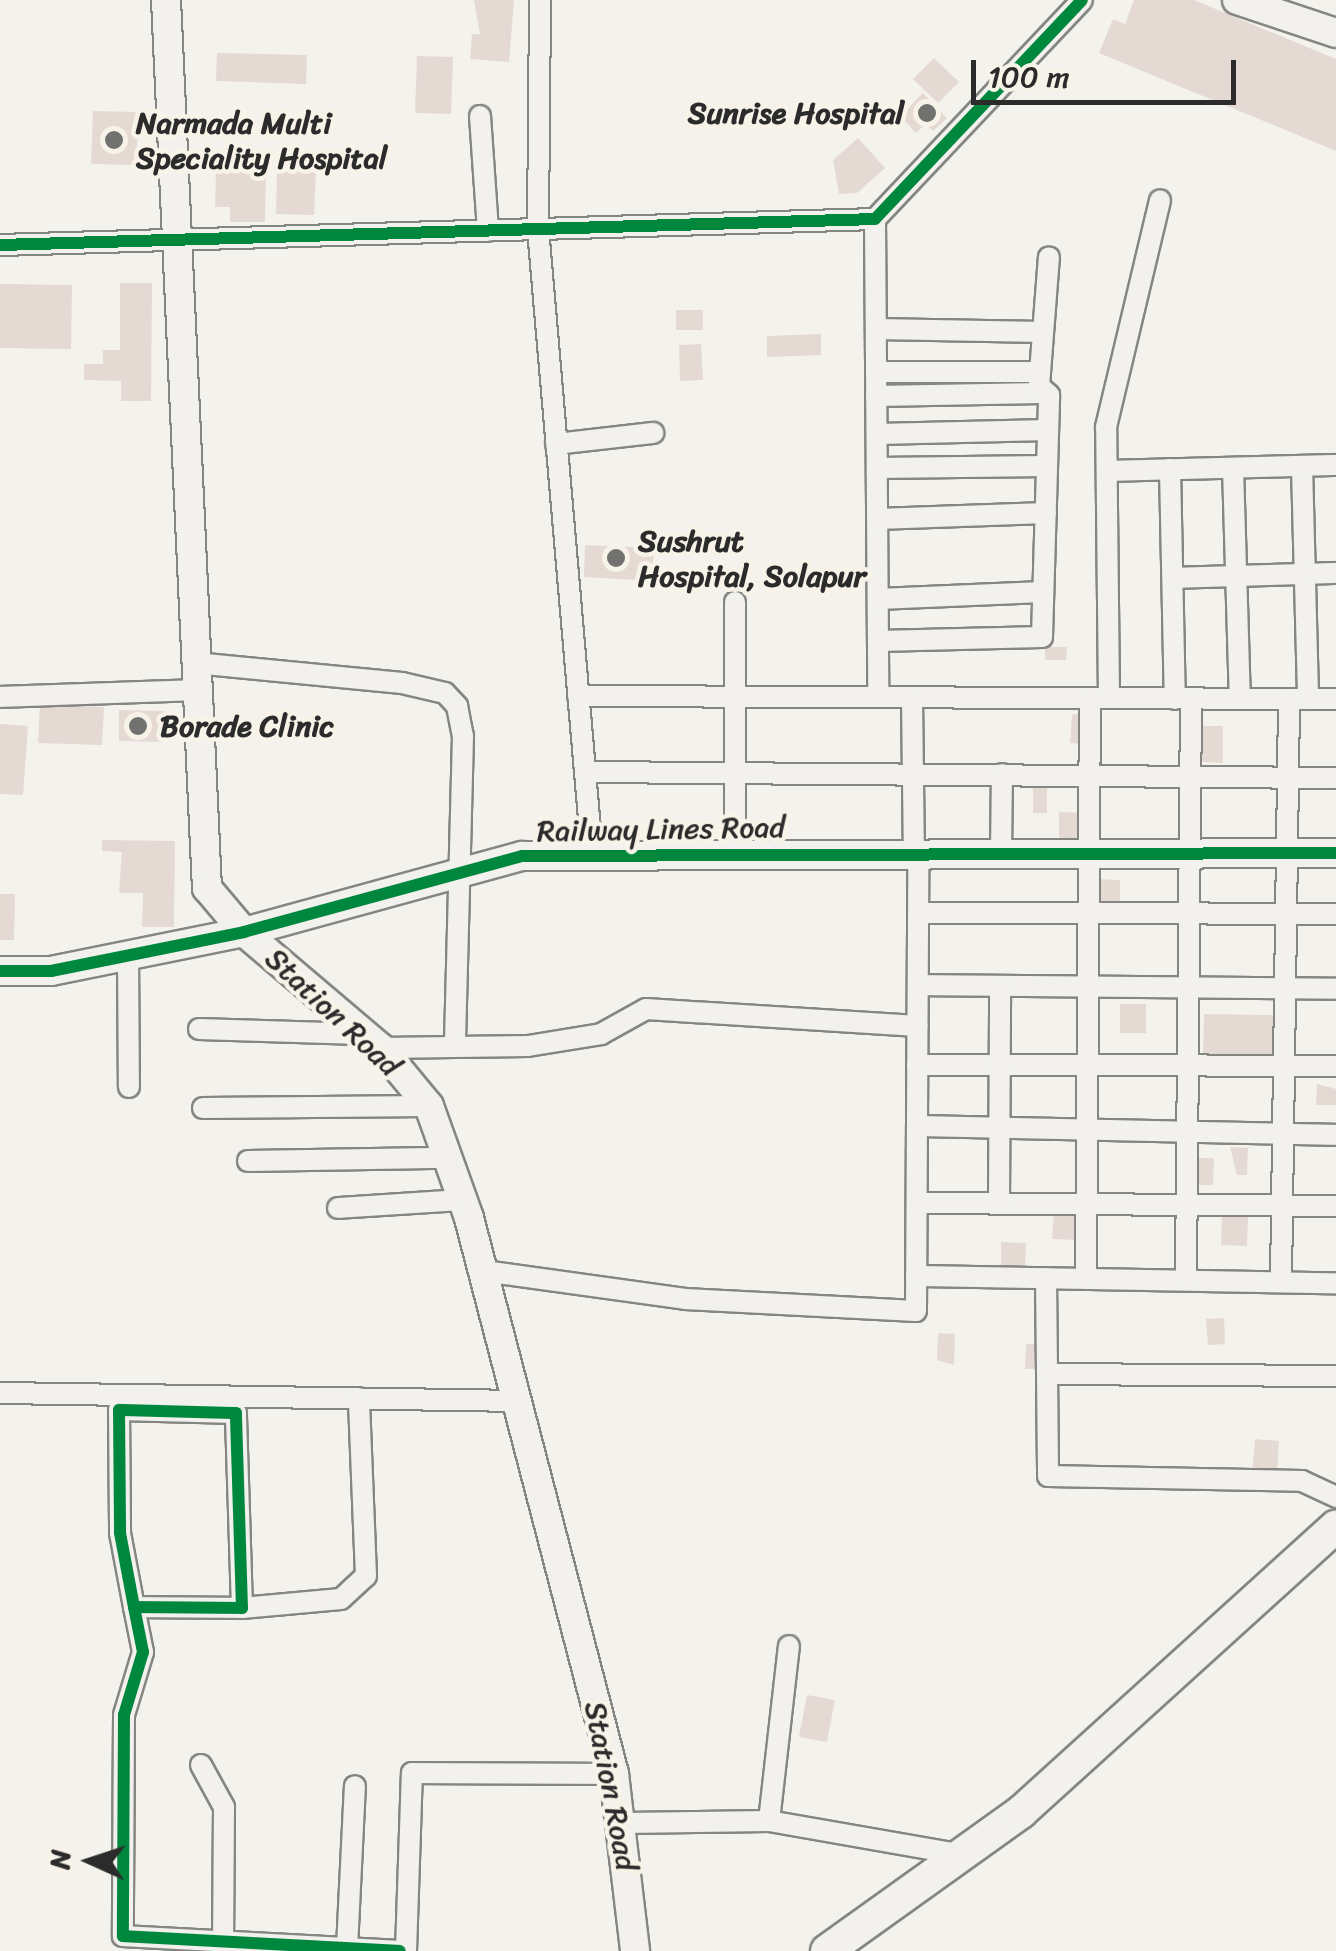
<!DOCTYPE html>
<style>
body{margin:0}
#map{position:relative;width:1336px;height:1951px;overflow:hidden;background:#f4f2ec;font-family:Sriracha,sans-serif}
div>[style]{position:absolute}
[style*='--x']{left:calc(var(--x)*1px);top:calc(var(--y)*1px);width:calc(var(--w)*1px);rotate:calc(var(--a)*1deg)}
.building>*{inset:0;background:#e5d9d4}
.roads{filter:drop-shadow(2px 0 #858582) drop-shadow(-2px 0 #858582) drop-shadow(0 2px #858582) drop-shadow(0 -2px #858582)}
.street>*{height:20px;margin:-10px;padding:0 10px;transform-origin:10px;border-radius:10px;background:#f2f1ed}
.secondary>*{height:28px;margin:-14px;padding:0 14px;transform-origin:14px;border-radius:14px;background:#f2f1ed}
.primary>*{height:32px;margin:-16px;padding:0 16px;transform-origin:16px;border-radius:16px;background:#f2f1ed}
.cycleway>*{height:12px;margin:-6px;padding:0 6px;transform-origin:6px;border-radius:6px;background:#00873e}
.dots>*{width:28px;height:28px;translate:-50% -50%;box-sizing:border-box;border:5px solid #f7f3e8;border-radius:50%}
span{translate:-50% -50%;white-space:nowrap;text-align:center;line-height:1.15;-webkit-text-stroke:9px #f7f3e8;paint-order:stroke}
.poi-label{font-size:30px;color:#2b2b2b;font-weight:700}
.right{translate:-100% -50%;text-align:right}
.left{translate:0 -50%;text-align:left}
.street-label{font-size:30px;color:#2b2b2b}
.north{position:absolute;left:40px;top:1811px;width:100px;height:100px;-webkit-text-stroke:8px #f7f3e8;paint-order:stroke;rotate:273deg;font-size:28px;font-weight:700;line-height:40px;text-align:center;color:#2b2b2b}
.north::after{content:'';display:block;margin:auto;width:35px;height:45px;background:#2b2b2b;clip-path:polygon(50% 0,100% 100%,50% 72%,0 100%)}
.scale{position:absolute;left:971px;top:60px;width:265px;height:45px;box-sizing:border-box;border:5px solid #2b2b2b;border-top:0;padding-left:12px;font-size:30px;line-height:35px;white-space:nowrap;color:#2b2b2b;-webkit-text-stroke:8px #f7f3e8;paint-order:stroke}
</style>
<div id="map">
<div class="building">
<i style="clip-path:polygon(474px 0,514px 0,509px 62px,470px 59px,472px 34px,480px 34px)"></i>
<i style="clip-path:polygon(1134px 0,1194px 0,1336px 59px,1336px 151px,1099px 53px,1113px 19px,1125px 24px)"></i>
<i style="clip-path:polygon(217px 53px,307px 55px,306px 84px,216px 81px)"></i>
<i style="clip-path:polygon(417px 56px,453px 57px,451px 114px,415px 113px)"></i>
<i style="clip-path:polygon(934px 58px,959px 82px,938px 103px,913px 79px)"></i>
<i style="clip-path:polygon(923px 93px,947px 118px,933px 131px,926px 124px,916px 133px,900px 116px)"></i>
<i style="clip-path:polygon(93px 111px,138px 112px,137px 165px,91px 164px)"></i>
<i style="clip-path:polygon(858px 138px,885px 168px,857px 193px,839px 194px,833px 160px)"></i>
<i style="clip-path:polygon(277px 168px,316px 169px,314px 215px,276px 214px)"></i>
<i style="clip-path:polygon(216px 171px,266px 171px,265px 222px,230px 222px,230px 207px,215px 207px)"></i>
<i style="clip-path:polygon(120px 283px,152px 283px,151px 401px,121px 401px,121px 381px,84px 380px,84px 364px,103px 364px,103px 350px,120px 350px)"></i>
<i style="clip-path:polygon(0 284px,72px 285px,71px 349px,0 348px)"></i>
<i style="clip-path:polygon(676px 310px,703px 310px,703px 330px,676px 330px)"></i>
<i style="clip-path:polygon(821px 334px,821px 355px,767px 357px,767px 336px)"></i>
<i style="clip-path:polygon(701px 344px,703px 380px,680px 381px,679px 345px)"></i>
<i style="clip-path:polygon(585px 545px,654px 548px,652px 581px,584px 577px)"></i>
<i style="clip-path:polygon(1045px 647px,1067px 647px,1066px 660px,1045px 660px)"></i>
<i style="clip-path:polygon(40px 705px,104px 707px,102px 745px,38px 743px)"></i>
<i style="clip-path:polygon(119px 710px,165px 711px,164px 742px,119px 741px)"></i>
<i style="clip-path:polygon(1072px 714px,1085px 715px,1084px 744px,1070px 743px)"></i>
<i style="clip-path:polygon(0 724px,28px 726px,23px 795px,0 794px)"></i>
<i style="clip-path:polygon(1202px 726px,1223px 726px,1223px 763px,1202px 762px)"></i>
<i style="clip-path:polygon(1033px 784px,1047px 784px,1047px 813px,1033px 813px)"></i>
<i style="clip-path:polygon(1059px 812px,1087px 813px,1082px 839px,1059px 839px)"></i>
<i style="clip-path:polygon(102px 840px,175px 841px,174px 927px,142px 927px,143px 893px,119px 893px,122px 852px,102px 851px)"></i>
<i style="clip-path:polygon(1096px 879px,1120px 880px,1120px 906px,1095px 906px)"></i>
<i style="clip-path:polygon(0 894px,15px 894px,14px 940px,0 940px)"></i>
<i style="clip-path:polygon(1120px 1004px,1146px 1004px,1146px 1033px,1120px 1033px)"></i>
<i style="clip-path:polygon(1204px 1014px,1277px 1015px,1276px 1059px,1203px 1058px)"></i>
<i style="clip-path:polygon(1317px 1084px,1336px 1089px,1336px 1105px,1316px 1105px)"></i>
<i style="clip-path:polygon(1230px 1147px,1248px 1148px,1247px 1175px,1237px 1175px)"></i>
<i style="clip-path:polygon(1194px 1158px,1214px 1158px,1213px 1185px,1193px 1185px)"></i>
<i style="clip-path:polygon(1054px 1214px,1079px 1215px,1078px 1240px,1052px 1239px)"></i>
<i style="clip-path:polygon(1222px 1216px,1248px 1217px,1247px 1246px,1221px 1245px)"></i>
<i style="clip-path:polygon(1001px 1242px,1026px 1243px,1025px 1267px,1001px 1266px)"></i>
<i style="clip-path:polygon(1224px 1318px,1225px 1344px,1208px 1345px,1206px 1319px)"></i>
<i style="clip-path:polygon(938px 1333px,955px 1334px,954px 1365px,937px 1360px)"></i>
<i style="clip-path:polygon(1026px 1344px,1043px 1344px,1042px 1369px,1025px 1369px)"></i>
<i style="clip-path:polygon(1255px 1439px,1279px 1441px,1277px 1474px,1252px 1472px)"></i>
<i style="clip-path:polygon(807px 1695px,835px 1700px,827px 1742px,799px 1737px)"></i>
</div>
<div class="roads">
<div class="street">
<i style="--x:540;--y:0;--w:229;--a:90.5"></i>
<i style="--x:538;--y:229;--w:626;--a:85.05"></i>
<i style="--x:480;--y:116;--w:115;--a:86"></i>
<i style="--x:875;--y:219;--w:478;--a:89.6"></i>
<i style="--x:0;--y:245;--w:875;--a:-1.7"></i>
<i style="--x:875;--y:219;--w:301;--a:-46.6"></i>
<i style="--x:876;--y:329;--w:167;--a:1"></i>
<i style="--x:876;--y:372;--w:164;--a:0"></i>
<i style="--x:876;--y:396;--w:166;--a:-1"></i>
<i style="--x:877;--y:434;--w:171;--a:-1.3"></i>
<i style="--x:556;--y:444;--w:98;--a:-6.5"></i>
<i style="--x:1302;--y:466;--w:233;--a:88.5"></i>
<i style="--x:877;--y:468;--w:170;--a:-0.7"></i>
<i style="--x:1233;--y:468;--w:231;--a:88.3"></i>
<i style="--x:1170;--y:469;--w:230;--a:88.8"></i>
<i style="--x:1107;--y:471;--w:229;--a:-1.5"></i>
<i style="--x:877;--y:519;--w:169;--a:-2"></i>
<i style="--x:1173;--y:578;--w:163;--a:-1.8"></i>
<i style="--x:878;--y:599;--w:165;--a:-2.4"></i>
<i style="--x:878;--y:641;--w:164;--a:-1.4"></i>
<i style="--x:1042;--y:637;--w:242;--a:-88.3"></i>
<i style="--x:1049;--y:395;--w:13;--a:-138"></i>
<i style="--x:1039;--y:386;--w:129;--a:-85.6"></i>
<i style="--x:195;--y:663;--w:208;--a:5.5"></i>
<i style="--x:402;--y:683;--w:44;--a:13.1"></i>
<i style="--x:445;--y:693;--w:18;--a:47"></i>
<i style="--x:457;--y:706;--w:31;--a:79"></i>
<i style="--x:463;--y:736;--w:306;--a:91.5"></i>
<i style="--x:578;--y:696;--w:758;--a:0.23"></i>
<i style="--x:0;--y:697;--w:196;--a:-2"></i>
<i style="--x:912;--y:697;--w:156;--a:89.3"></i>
<i style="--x:1109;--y:698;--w:271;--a:-90.6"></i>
<i style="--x:1106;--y:427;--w:233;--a:-76.6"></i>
<i style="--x:585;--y:772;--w:751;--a:0.46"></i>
<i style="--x:735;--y:853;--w:251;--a:-90"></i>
<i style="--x:1001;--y:853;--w:79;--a:-89.3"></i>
<i style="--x:918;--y:913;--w:418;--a:0.1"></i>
<i style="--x:128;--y:956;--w:131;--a:89.6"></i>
<i style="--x:918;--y:985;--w:418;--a:0.5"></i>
<i style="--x:199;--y:1029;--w:161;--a:1.8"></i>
<i style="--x:381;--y:1048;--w:147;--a:-0.8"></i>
<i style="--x:528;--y:1046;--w:74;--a:-9.3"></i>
<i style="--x:601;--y:1034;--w:51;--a:-29.1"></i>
<i style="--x:646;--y:1009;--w:272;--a:3.6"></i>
<i style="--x:917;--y:1065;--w:419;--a:0.1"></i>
<i style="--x:203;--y:1108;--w:226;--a:-0.5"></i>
<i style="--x:917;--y:1126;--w:419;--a:1.2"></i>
<i style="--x:248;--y:1161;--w:200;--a:-0.9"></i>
<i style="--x:917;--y:1203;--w:419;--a:0.4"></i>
<i style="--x:999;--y:1203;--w:217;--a:-89.7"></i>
<i style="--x:338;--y:1208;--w:125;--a:-3.7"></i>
<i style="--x:484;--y:1271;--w:203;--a:7.9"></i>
<i style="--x:685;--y:1299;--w:231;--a:3"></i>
<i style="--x:916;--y:1311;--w:458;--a:-89.7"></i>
<i style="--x:916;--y:1276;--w:420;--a:1"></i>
<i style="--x:1046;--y:1278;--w:198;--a:89.4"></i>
<i style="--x:1048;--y:1476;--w:254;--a:1.1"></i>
<i style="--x:1302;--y:1481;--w:38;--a:25"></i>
<i style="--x:1086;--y:1279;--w:581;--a:-89.61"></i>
<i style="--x:1186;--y:1280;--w:581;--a:-89.51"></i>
<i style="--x:1281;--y:1282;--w:583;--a:-89.21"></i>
<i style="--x:1048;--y:1374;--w:288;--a:0.4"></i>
<i style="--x:0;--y:1393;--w:519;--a:0.88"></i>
<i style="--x:134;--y:1607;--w:108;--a:0.5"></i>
<i style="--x:242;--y:1608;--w:195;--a:-91.8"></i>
<i style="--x:236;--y:1413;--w:117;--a:-178.5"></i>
<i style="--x:119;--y:1410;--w:123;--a:89.5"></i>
<i style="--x:120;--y:1533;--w:75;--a:79.3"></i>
<i style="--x:134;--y:1607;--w:46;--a:78.7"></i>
<i style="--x:143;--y:1652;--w:66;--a:106.8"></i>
<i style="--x:124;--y:1715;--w:221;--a:90.3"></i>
<i style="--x:123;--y:1936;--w:277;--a:3.1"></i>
<i style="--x:242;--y:1608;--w:99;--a:-5.2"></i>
<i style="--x:341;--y:1599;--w:34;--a:-43"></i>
<i style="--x:366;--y:1576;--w:178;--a:-92.3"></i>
<i style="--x:201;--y:1765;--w:48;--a:61.3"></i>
<i style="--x:224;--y:1807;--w:135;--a:90.4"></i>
<i style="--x:769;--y:1821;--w:176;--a:-83.5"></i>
<i style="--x:624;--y:1823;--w:145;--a:-0.8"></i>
<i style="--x:769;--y:1821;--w:198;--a:9.9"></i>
<i style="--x:347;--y:1948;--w:162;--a:-87.2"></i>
<i style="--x:406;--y:1951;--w:178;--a:-88.1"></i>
<i style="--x:412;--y:1773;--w:202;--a:0.3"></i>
</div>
<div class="secondary">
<i style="--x:166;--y:0;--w:889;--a:87.36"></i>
<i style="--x:207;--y:888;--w:57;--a:49.9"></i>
<i style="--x:244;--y:932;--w:180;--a:40.3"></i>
<i style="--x:381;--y:1048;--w:75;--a:50.4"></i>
<i style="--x:429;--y:1106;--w:119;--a:70.3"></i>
<i style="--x:469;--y:1218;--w:575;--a:75.38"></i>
<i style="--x:614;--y:1774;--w:178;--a:83.2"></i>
<i style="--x:1237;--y:0;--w:104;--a:18.4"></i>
<i style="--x:0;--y:971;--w:51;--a:0"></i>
<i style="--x:51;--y:971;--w:197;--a:-11.4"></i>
<i style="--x:244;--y:932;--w:288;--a:-15.3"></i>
<i style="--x:522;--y:856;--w:814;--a:-0.21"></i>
</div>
<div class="primary">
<i style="--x:827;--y:1951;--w:239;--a:-35.6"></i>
<i style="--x:1021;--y:1812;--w:425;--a:-42.2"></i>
</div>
</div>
<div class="cycleway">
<i style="--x:0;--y:245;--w:875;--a:-1.7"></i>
<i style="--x:875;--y:219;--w:301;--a:-46.6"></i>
<i style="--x:0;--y:971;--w:51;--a:0"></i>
<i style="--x:51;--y:971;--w:197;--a:-11.4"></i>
<i style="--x:244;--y:932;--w:288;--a:-15.3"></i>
<i style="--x:522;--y:856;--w:814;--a:-0.21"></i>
<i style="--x:134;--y:1607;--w:108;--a:0.5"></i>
<i style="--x:242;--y:1608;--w:195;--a:-91.8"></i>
<i style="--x:236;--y:1413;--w:117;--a:-178.5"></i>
<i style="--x:119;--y:1410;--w:123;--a:89.5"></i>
<i style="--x:120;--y:1533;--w:75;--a:79.3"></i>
<i style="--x:134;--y:1607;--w:46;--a:78.7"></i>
<i style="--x:143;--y:1652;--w:66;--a:106.8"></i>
<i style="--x:124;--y:1715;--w:221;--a:90.3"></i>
<i style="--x:123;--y:1936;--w:277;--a:3.1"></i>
</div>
<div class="dots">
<i style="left:927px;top:113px;background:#71716f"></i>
<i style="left:114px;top:140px;background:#71716f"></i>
<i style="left:616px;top:558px;background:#71716f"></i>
<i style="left:138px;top:726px;background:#71716f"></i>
</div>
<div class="poi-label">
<span class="right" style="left:904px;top:113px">Sunrise Hospital</span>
<span class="left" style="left:136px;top:140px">Narmada Multi<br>Speciality Hospital</span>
<span class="left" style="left:638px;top:558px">Sushrut<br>Hospital, Solapur</span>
<span class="left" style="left:160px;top:726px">Borade Clinic</span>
</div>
<div class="street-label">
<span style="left:661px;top:829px;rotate:-1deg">Railway Lines Road</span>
<span style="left:333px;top:1012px;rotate:43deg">Station Road</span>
<span style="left:611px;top:1786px;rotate:79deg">Station Road</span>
</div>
<div class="north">N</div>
<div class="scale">100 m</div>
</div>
